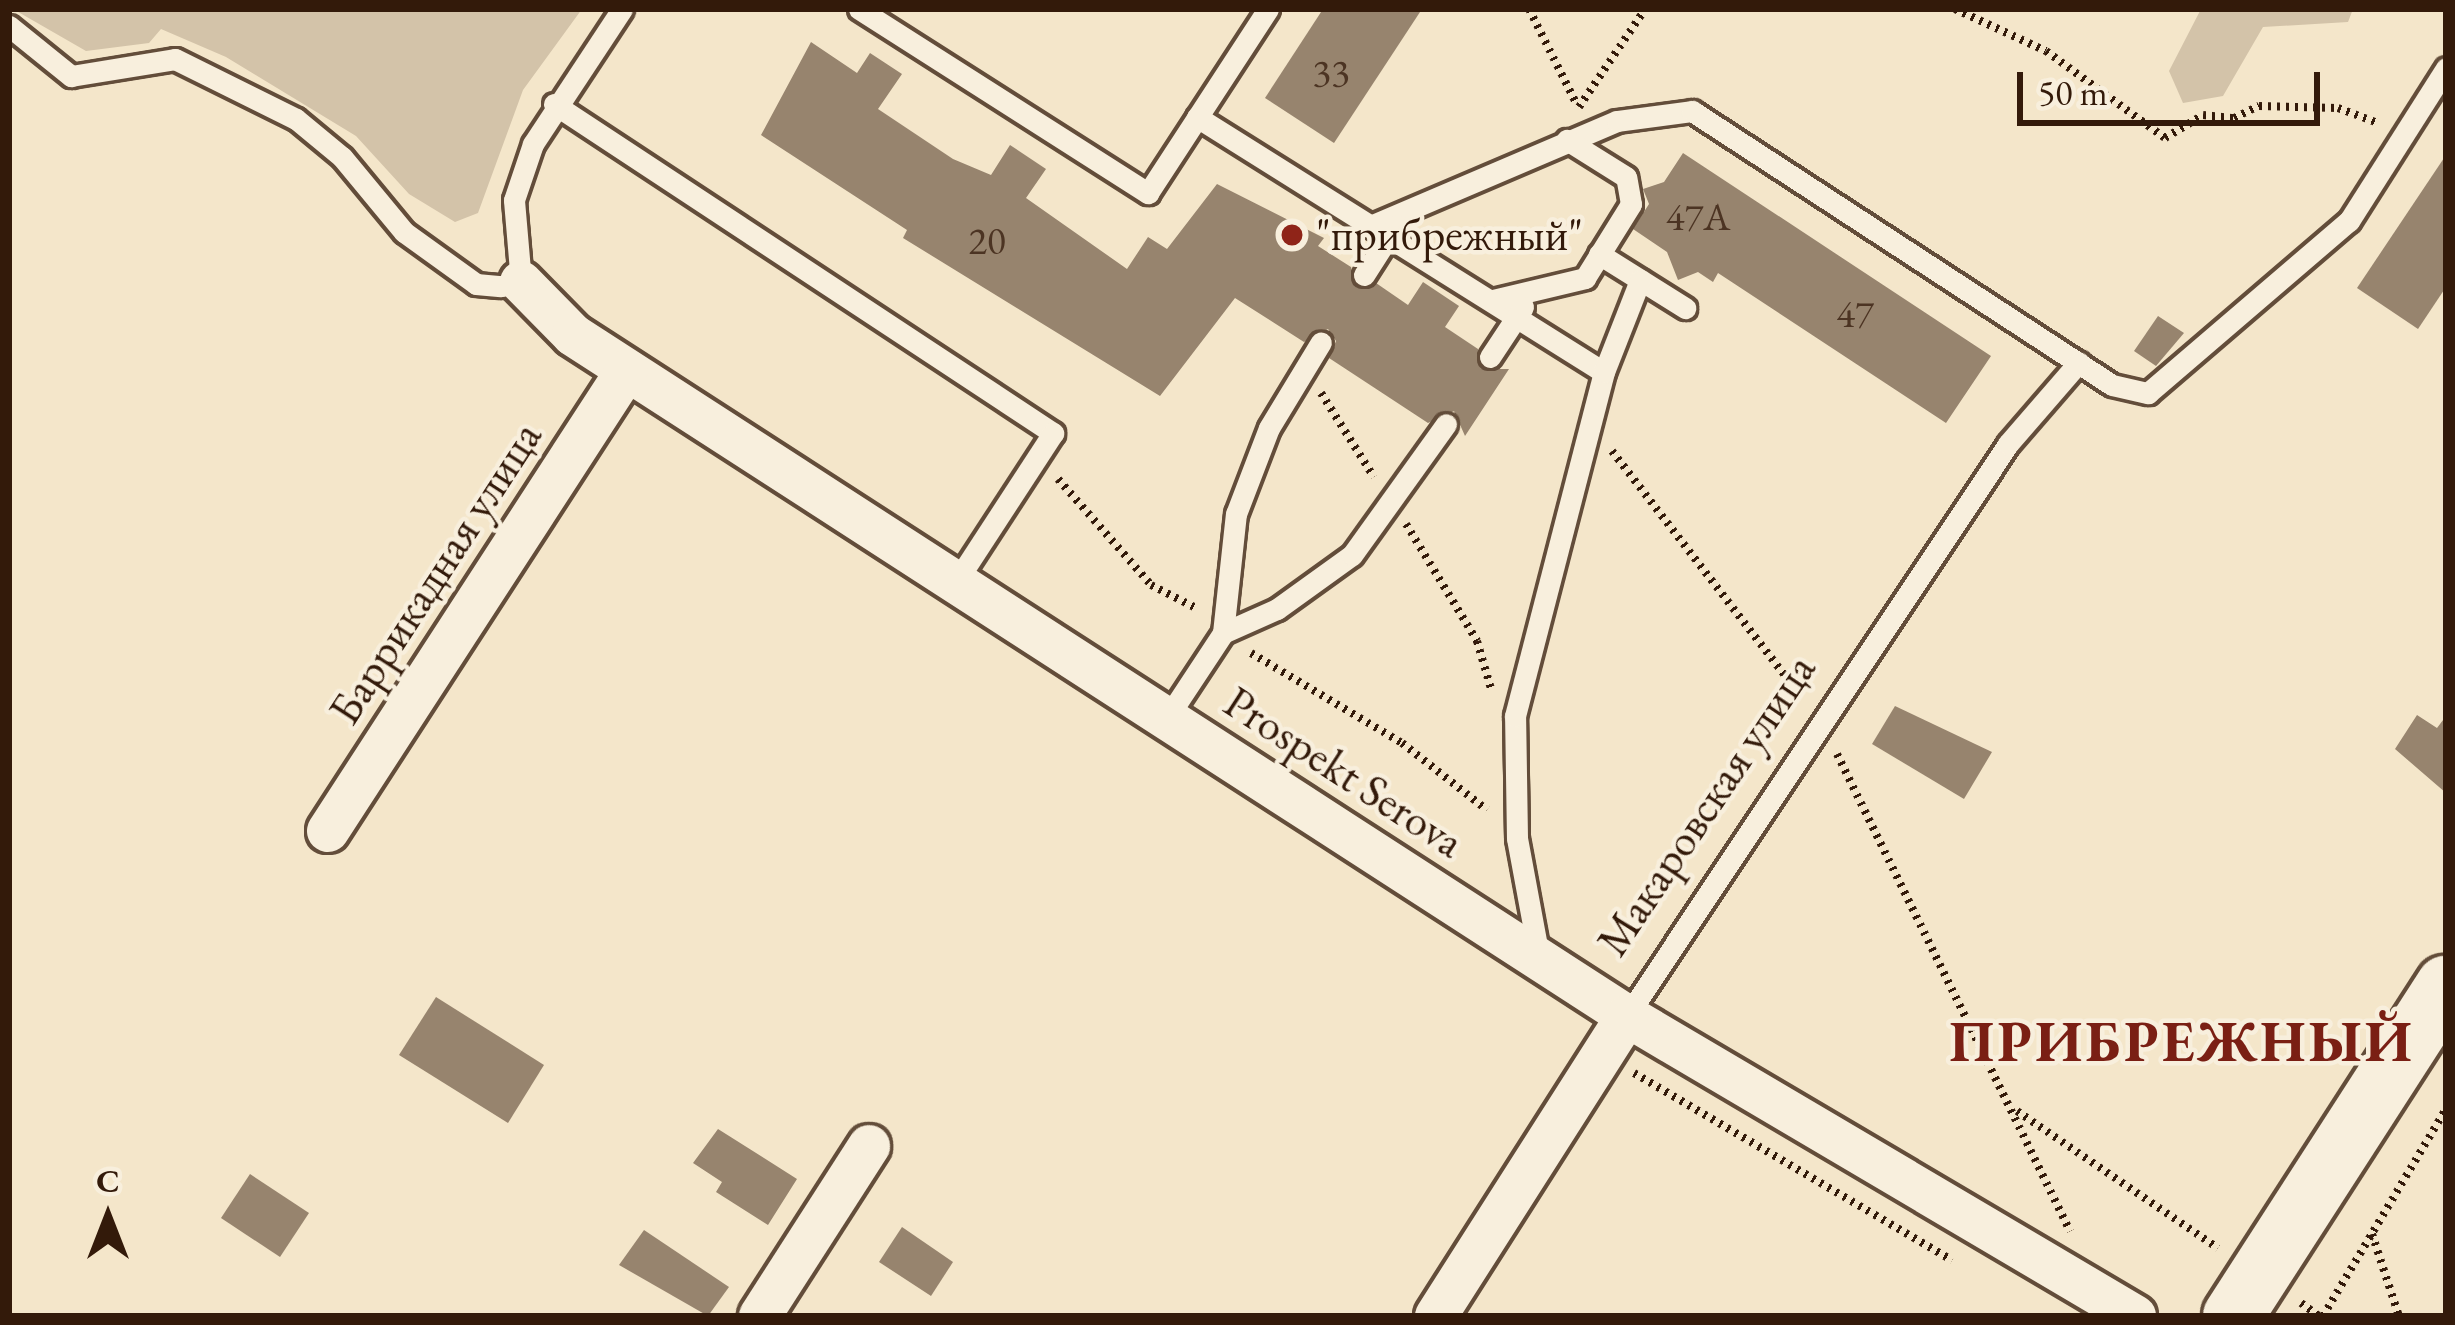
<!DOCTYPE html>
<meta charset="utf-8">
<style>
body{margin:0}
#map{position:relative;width:2455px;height:1325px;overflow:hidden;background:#f4e6ca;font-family:"EB Garamond",serif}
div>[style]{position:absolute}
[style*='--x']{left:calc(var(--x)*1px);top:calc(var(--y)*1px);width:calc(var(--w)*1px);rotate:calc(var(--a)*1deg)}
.green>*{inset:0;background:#d3c3a9}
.building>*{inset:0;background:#97846e}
.path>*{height:8px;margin-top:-4px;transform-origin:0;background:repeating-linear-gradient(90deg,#331a0a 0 3px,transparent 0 9px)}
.roads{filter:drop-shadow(3px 0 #634d3a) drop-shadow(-3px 0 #634d3a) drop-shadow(0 3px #634d3a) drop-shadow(0 -3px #634d3a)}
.lane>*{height:21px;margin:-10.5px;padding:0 10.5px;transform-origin:10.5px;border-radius:10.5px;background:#f8efdd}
.street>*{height:42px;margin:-21px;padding:0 21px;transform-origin:21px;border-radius:21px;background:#f8efdd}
.secondary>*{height:60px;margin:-30px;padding:0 30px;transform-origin:30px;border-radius:30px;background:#f8efdd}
.dots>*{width:33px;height:33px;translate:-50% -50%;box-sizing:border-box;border:6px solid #f8efdd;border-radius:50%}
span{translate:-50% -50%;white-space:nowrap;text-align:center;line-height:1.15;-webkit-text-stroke:9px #f8efdd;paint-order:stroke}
.number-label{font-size:39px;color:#4c3423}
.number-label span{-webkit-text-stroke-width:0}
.poi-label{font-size:45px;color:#331a0a}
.left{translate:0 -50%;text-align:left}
.street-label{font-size:45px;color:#331a0a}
.district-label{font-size:57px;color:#7a1f14;font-weight:700;letter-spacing:3px}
.frame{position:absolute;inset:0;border:12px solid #331a0a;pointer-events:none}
.north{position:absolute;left:48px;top:1157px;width:120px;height:120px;-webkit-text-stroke:9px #f8efdd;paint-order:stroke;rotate:0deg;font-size:33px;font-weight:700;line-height:48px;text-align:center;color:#331a0a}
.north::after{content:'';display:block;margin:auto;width:42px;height:54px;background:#331a0a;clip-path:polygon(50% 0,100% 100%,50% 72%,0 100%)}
.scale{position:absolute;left:2017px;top:72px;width:303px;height:54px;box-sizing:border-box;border:6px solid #331a0a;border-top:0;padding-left:15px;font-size:36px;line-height:42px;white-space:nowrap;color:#331a0a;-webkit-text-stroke:9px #f8efdd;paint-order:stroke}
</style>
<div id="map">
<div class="green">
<i style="clip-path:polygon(13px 9px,582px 9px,523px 90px,478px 213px,455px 222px,409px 194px,356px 136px,226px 57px,161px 29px,149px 43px,86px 51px)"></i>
<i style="clip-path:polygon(2201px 9px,2353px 9px,2348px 22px,2263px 27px,2223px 96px,2183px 103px,2169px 71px)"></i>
</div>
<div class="building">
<i style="clip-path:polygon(1323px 9px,1422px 9px,1334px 143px,1265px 98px)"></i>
<i style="clip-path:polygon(811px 42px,857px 73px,870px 53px,902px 74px,878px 109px,953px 159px,991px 175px,1010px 145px,1046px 169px,1026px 198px,1127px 269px,1148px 237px,1167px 249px,1217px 184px,1324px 238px,1318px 246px,1351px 267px,1357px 288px,1376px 283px,1408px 305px,1423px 282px,1459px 306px,1445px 327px,1478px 349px,1481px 369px,1509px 369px,1465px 436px,1454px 411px,1428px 423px,1329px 358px,1336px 341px,1328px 329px,1304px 342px,1235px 298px,1160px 396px,903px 238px,907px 230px,761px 135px)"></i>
<i style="clip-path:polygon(1683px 153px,1991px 356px,1946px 423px,1718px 273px,1713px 282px,1698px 272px,1678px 280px,1667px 252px,1633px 229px,1649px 204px,1643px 189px,1664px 182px)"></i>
<i style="clip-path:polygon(2446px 155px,2446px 287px,2418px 329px,2357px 288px)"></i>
<i style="clip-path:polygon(2158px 316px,2184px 333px,2156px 366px,2134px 351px)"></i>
<i style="clip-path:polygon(1895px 706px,1992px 752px,1964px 799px,1872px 744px)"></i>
<i style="clip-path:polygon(2417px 715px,2437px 728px,2446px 716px,2446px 793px,2395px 749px)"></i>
<i style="clip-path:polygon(436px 997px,544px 1065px,508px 1123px,399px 1055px)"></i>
<i style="clip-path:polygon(718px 1129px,797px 1179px,768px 1225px,716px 1192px,722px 1182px,693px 1163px)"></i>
<i style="clip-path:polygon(250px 1174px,309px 1213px,280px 1257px,221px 1218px)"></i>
<i style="clip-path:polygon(902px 1227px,953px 1262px,931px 1296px,879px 1262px)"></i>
<i style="clip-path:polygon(644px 1230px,729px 1287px,708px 1316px,619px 1265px)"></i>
</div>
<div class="path">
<i style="--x:1529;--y:9;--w:107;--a:63.4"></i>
<i style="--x:1955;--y:9;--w:100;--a:24.8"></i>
<i style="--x:2046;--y:51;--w:147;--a:36.2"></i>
<i style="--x:2165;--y:138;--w:44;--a:-31.2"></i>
<i style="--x:2203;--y:115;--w:31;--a:6"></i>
<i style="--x:2234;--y:118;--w:28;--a:-26"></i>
<i style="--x:2259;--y:106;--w:79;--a:1.5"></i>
<i style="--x:2338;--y:108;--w:43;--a:20.6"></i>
<i style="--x:1579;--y:107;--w:118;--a:-56"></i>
<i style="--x:1321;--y:393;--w:99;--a:57.8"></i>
<i style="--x:1612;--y:451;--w:314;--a:52.4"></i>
<i style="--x:1058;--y:479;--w:141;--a:48.7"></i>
<i style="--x:1151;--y:585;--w:53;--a:27.1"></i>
<i style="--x:1406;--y:524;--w:137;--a:58.7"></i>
<i style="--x:1477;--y:641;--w:50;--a:73.7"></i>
<i style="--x:1251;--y:653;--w:176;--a:30.8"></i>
<i style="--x:1402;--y:743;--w:108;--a:38.2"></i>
<i style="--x:1837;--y:754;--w:531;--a:63.97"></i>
<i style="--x:1634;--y:1073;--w:369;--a:30.5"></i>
<i style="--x:2017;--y:1111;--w:243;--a:34.3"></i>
<i style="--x:2372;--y:1234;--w:86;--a:71.8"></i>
<i style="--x:2301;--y:1303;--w:22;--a:36"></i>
<i style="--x:2323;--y:1316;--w:241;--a:-59.3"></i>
</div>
<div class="roads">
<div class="lane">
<i style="--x:859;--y:9;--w:343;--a:32.5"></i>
<i style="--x:1148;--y:193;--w:220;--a:-56.9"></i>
<i style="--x:9;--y:26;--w:80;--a:38.9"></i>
<i style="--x:71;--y:76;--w:105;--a:-9.3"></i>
<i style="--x:175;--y:59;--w:135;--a:26.4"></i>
<i style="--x:296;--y:119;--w:60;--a:39.6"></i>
<i style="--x:342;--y:157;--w:97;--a:50.4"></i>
<i style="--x:404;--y:232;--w:89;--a:35.8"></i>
<i style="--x:476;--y:284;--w:25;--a:5"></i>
<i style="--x:501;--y:286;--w:20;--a:-11"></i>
<i style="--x:521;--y:282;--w:82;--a:-94.9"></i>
<i style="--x:514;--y:200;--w:59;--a:-71.3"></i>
<i style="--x:533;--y:144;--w:162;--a:-56.6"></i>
<i style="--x:554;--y:104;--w:598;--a:33.4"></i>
<i style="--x:1053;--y:433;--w:178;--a:123.1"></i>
<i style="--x:1197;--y:117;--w:480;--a:32.1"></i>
<i style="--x:1373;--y:225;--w:265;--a:-23.1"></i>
<i style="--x:1617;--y:121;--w:76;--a:-7.6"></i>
<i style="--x:1692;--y:111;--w:501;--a:33.12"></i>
<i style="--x:2112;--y:385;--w:37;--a:13"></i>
<i style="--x:2148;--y:393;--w:265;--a:-40.6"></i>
<i style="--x:2349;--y:221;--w:181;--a:-57.6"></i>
<i style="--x:1599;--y:254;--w:102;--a:32.1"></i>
<i style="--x:1364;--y:275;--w:59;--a:-57.4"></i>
<i style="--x:1493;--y:300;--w:95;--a:-13.4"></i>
<i style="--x:1585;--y:278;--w:87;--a:-58.1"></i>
<i style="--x:1631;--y:204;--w:27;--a:-100"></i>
<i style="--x:1626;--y:177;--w:70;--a:-147.9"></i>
<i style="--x:1490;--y:357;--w:60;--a:-56.6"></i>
<i style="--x:1223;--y:633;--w:59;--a:-24"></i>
<i style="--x:1277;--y:609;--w:92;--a:-35.8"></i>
<i style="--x:1352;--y:555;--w:161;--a:-54.3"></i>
<i style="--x:1167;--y:718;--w:102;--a:-56.6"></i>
<i style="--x:1223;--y:633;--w:120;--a:-83.8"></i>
<i style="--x:1236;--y:514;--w:92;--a:-69"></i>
<i style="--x:1269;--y:428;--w:100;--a:-58.8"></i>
<i style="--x:1539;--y:957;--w:121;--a:-100.5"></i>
<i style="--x:1517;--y:838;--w:122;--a:-90.9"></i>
<i style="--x:1515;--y:716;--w:355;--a:-75.5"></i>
<i style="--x:1604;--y:372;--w:99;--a:-68.6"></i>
<i style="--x:1627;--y:1016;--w:687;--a:-56.33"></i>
<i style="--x:2008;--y:444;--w:108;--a:-49.1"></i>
</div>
<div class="street">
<i style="--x:521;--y:282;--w:74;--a:45.5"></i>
<i style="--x:573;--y:335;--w:1255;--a:32.87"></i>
<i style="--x:1627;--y:1016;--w:590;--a:30.56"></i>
<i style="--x:328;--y:831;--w:549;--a:-57.03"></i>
<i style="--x:760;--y:1316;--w:202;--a:-57.3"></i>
<i style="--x:1436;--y:1316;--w:356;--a:-57.5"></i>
</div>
<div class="secondary">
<i style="--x:2233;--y:1316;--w:393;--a:-57.2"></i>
</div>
</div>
<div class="dots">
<i style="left:1292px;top:235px;background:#8f2418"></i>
</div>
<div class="number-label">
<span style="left:1331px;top:73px">33</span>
<span style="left:1698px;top:217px">47А</span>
<span style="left:987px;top:241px">20</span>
<span style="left:1855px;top:314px">47</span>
</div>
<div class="poi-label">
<span class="left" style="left:1316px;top:235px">"прибрежный"</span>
</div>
<div class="street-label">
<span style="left:435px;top:573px;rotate:-57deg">Баррикадная улица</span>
<span style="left:1344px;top:772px;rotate:33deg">Prospekt Serova</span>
<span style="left:1706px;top:805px;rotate:-56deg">Макаровская улица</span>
</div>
<div class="district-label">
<span style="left:2182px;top:1042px">ПРИБРЕЖНЫЙ</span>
</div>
<div class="frame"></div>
<div class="north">С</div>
<div class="scale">50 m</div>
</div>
